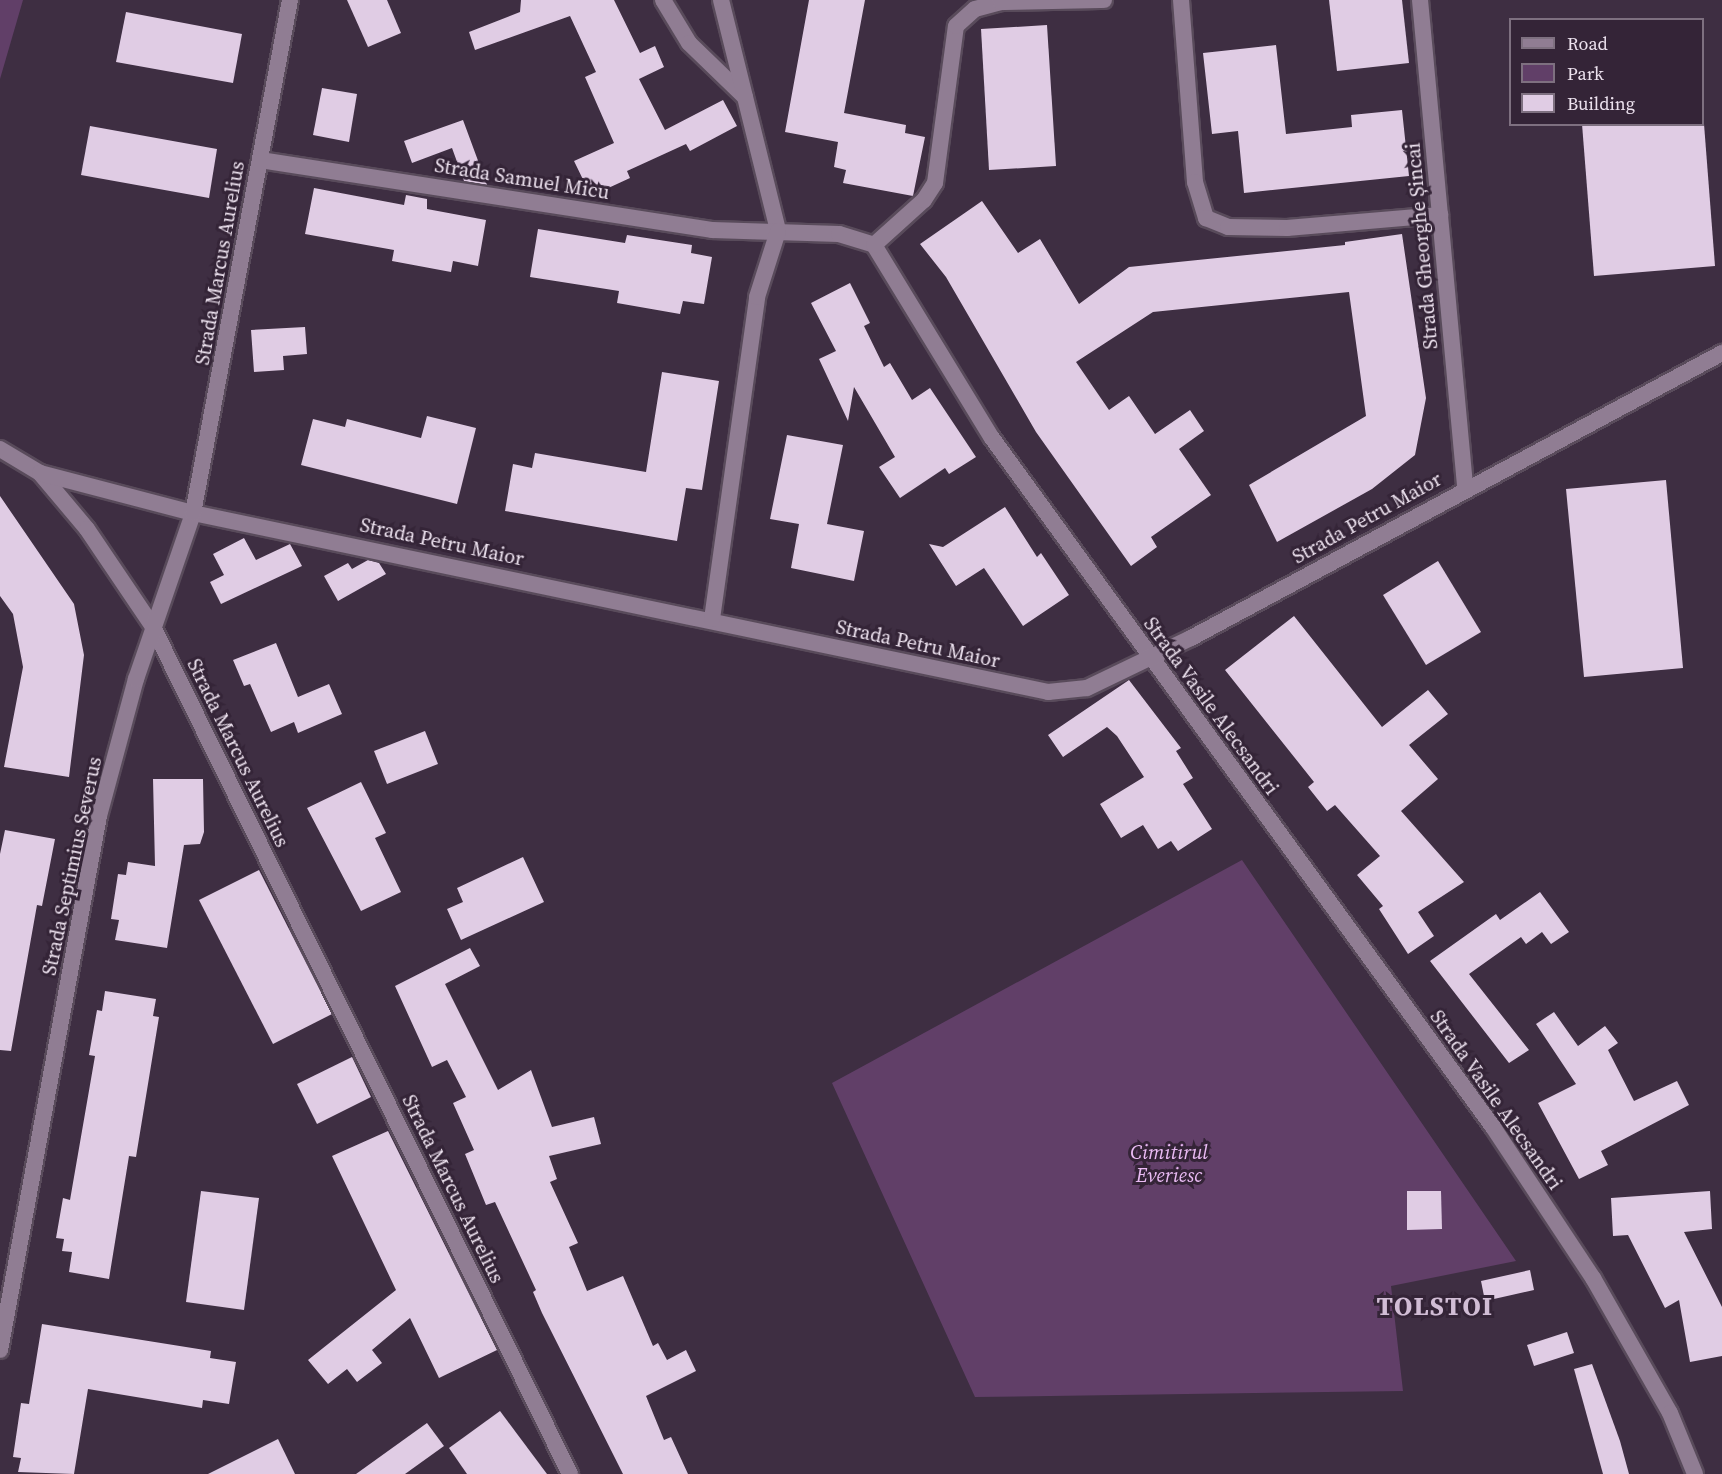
<!DOCTYPE html>
<meta charset="utf-8">
<style>
body{margin:0}
#map{position:relative;width:1722px;height:1474px;overflow:hidden;background:#3e2e42;font-family:"Source Serif 4",serif}
div>[style]{position:absolute}
[style*='--x']{left:calc(var(--x)*1px);top:calc(var(--y)*1px);width:calc(var(--w)*1px);rotate:calc(var(--a)*1deg)}
.green>*{inset:0;background:#613f68}
.building>*{inset:0;background:#e0cce4}
.roads{filter:drop-shadow(2px 0 #594b5b) drop-shadow(-2px 0 #594b5b) drop-shadow(0 2px #594b5b) drop-shadow(0 -2px #594b5b)}
.minor>*{height:16px;margin:-8px;padding:0 8px;transform-origin:8px;border-radius:8px;background:#907d93}
span{translate:-50% -50%;white-space:nowrap;text-align:center;line-height:1.15;-webkit-text-stroke:6px #342437;paint-order:stroke}
.street-label{font-size:20px;color:#ece1ee}
.park-label{font-size:20px;color:#eabbf4;font-style:italic}
.district-label{font-size:26px;color:#d1bdd5;font-weight:700;letter-spacing:1.5px}
.legend{position:absolute;left:1509px;top:18px;width:195px;height:108px;box-sizing:border-box;background:#342437;border:2px solid #7e7080;margin:0;padding:8px 10px;list-style:none;font-size:18px;color:#ece1ee}
.legend li{display:flex;align-items:center;gap:12px;height:30px}
.legend b{width:30px;border:2px solid #7e7080}
</style>
<div id="map">
<div class="green">
<i style="clip-path:polygon(0 0,23px 0,0 79px)"></i>
<i style="clip-path:polygon(1242px 860px,1516px 1261px,1391px 1286px,1403px 1391px,975px 1397px,832px 1083px)"></i>
</div>
<div class="building">
<i style="clip-path:polygon(347px 0,387px 0,401px 33px,368px 47px)"></i>
<i style="clip-path:polygon(521px 0,614px 0,640px 53px,655px 46px,664px 67px,639px 79px,665px 130px,723px 100px,737px 126px,690px 151px,686px 144px,627px 171px,630px 178px,591px 196px,574px 161px,614px 143px,585px 77px,596px 72px,570px 16px,475px 50px,469px 32px,520px 12px)"></i>
<i style="clip-path:polygon(809px 0,865px 0,844px 113px,906px 125px,905px 133px,925px 137px,913px 196px,843px 183px,846px 170px,834px 167px,838px 142px,785px 132px)"></i>
<i style="clip-path:polygon(1329px 0,1402px 0,1409px 63px,1337px 71px)"></i>
<i style="clip-path:polygon(126px 12px,242px 34px,233px 83px,116px 62px)"></i>
<i style="clip-path:polygon(1047px 25px,1056px 166px,989px 170px,981px 29px)"></i>
<i style="clip-path:polygon(1276px 45px,1286px 134px,1352px 127px,1351px 115px,1402px 110px,1409px 176px,1244px 193px,1238px 131px,1212px 134px,1203px 53px)"></i>
<i style="clip-path:polygon(322px 88px,357px 94px,349px 142px,313px 135px)"></i>
<i style="clip-path:polygon(463px 120px,487px 185px,464px 181px,452px 148px,412px 163px,404px 141px)"></i>
<i style="clip-path:polygon(1582px 124px,1704px 124px,1715px 266px,1594px 276px)"></i>
<i style="clip-path:polygon(90px 126px,217px 149px,209px 198px,81px 175px)"></i>
<i style="clip-path:polygon(314px 188px,404px 205px,406px 195px,427px 199px,427px 209px,486px 220px,478px 266px,453px 261px,451px 272px,392px 261px,394px 250px,305px 234px)"></i>
<i style="clip-path:polygon(982px 201px,1018px 253px,1040px 239px,1079px 304px,1129px 267px,1345px 245px,1345px 242px,1402px 234px,1426px 398px,1415px 455px,1372px 489px,1277px 542px,1249px 485px,1366px 416px,1349px 292px,1153px 312px,1076px 362px,1109px 410px,1129px 396px,1155px 434px,1190px 410px,1204px 431px,1179px 449px,1211px 495px,1151px 537px,1157px 547px,1131px 566px,1036px 432px,946px 277px,920px 244px)"></i>
<i style="clip-path:polygon(538px 229px,625px 243px,627px 235px,692px 245px,691px 253px,712px 257px,704px 304px,683px 301px,680px 314px,617px 303px,619px 291px,530px 277px)"></i>
<i style="clip-path:polygon(850px 283px,870px 323px,864px 326px,884px 367px,890px 363px,912px 400px,930px 388px,976px 457px,949px 474px,945px 468px,900px 498px,879px 467px,895px 457px,854px 387px,848px 421px,819px 359px,836px 351px,811px 303px)"></i>
<i style="clip-path:polygon(305px 327px,307px 354px,283px 356px,284px 370px,254px 372px,251px 330px)"></i>
<i style="clip-path:polygon(662px 372px,719px 381px,702px 490px,686px 488px,677px 541px,505px 511px,513px 464px,532px 468px,535px 453px,646px 472px)"></i>
<i style="clip-path:polygon(427px 416px,476px 428px,457px 504px,301px 465px,313px 419px,345px 427px,347px 419px,421px 438px)"></i>
<i style="clip-path:polygon(787px 435px,843px 445px,827px 524px,864px 531px,854px 581px,791px 568px,799px 524px,770px 519px)"></i>
<i style="clip-path:polygon(1666px 480px,1683px 668px,1584px 677px,1566px 489px)"></i>
<i style="clip-path:polygon(0 496px,74px 604px,84px 655px,69px 777px,4px 767px,23px 667px,13px 614px,0 596px)"></i>
<i style="clip-path:polygon(1005px 507px,1037px 557px,1041px 553px,1069px 595px,1023px 626px,984px 568px,956px 586px,929px 544px,943px 547px)"></i>
<i style="clip-path:polygon(244px 538px,256px 560px,290px 544px,302px 566px,221px 604px,210px 582px,224px 575px,213px 554px)"></i>
<i style="clip-path:polygon(368px 560px,379px 563px,386px 574px,338px 601px,324px 576px,348px 563px,352px 569px)"></i>
<i style="clip-path:polygon(1438px 561px,1481px 632px,1426px 665px,1383px 595px)"></i>
<i style="clip-path:polygon(1294px 616px,1382px 727px,1428px 690px,1448px 714px,1409px 745px,1438px 779px,1401px 811px,1464px 882px,1418px 912px,1434px 936px,1408px 954px,1379px 909px,1383px 906px,1357px 875px,1380px 856px,1335px 805px,1327px 811px,1308px 787px,1314px 782px,1225px 670px)"></i>
<i style="clip-path:polygon(276px 643px,298px 697px,329px 684px,342px 714px,298px 733px,294px 722px,271px 732px,250px 684px,244px 686px,233px 660px)"></i>
<i style="clip-path:polygon(1129px 680px,1181px 748px,1176px 751px,1193px 778px,1183px 784px,1212px 829px,1178px 851px,1171px 841px,1158px 849px,1143px 825px,1121px 838px,1100px 804px,1144px 777px,1117px 736px,1107px 727px,1063px 757px,1048px 735px)"></i>
<i style="clip-path:polygon(425px 731px,438px 764px,387px 784px,374px 751px)"></i>
<i style="clip-path:polygon(153px 779px,203px 779px,204px 832px,200px 844px,184px 845px,167px 948px,115px 940px,119px 920px,111px 919px,118px 874px,126px 875px,128px 862px,155px 866px)"></i>
<i style="clip-path:polygon(361px 782px,386px 833px,375px 838px,401px 892px,361px 911px,307px 808px)"></i>
<i style="clip-path:polygon(5px 830px,55px 839px,42px 906px,37px 905px,11px 1051px,0 1050px,0 854px)"></i>
<i style="clip-path:polygon(523px 857px,544px 902px,461px 940px,447px 909px,463px 902px,457px 888px)"></i>
<i style="clip-path:polygon(259px 870px,332px 1014px,273px 1044px,199px 900px)"></i>
<i style="clip-path:polygon(1540px 892px,1569px 932px,1551px 944px,1542px 932px,1526px 944px,1521px 937px,1469px 974px,1529px 1050px,1509px 1063px,1430px 961px,1496px 914px,1500px 920px)"></i>
<i style="clip-path:polygon(470px 948px,480px 966px,445px 984px,498px 1090px,531px 1070px,552px 1127px,594px 1117px,601px 1144px,549px 1156px,557px 1179px,550px 1182px,578px 1243px,569px 1247px,587px 1291px,623px 1276px,653px 1346px,658px 1343px,667px 1360px,686px 1350px,696px 1371px,646px 1396px,664px 1440px,671px 1437px,688px 1474px,623px 1474px,542px 1313px,533px 1292px,536px 1290px,495px 1202px,486px 1205px,465px 1154px,474px 1150px,453px 1103px,466px 1097px,447px 1060px,432px 1067px,395px 986px)"></i>
<i style="clip-path:polygon(105px 991px,156px 999px,153px 1016px,159px 1017px,136px 1157px,129px 1156px,109px 1279px,69px 1272px,72px 1252px,62px 1251px,64px 1239px,56px 1238px,63px 1198px,70px 1200px,95px 1056px,89px 1055px,97px 1010px,102px 1011px)"></i>
<i style="clip-path:polygon(1554px 1012px,1578px 1046px,1605px 1026px,1618px 1043px,1608px 1050px,1634px 1101px,1677px 1081px,1689px 1105px,1601px 1151px,1608px 1165px,1579px 1179px,1538px 1103px,1576px 1084px,1536px 1024px)"></i>
<i style="clip-path:polygon(352px 1057px,371px 1097px,317px 1124px,297px 1084px)"></i>
<i style="clip-path:polygon(388px 1131px,497px 1350px,439px 1378px,410px 1318px,372px 1350px,382px 1363px,357px 1382px,347px 1369px,328px 1384px,308px 1360px,396px 1290px,332px 1156px)"></i>
<i style="clip-path:polygon(201px 1191px,259px 1198px,244px 1310px,186px 1302px)"></i>
<i style="clip-path:polygon(1407px 1191px,1441px 1191px,1442px 1229px,1407px 1230px)"></i>
<i style="clip-path:polygon(1710px 1191px,1712px 1229px,1684px 1232px,1722px 1307px,1722px 1356px,1690px 1362px,1679px 1300px,1665px 1308px,1628px 1235px,1613px 1236px,1611px 1198px)"></i>
<i style="clip-path:polygon(1530px 1270px,1534px 1290px,1485px 1301px,1481px 1281px)"></i>
<i style="clip-path:polygon(42px 1324px,211px 1351px,210px 1358px,236px 1362px,229px 1404px,203px 1400px,202px 1408px,88px 1389px,74px 1474px,18px 1472px,21px 1458px,13px 1457px,21px 1403px,29px 1404px)"></i>
<i style="clip-path:polygon(1567px 1332px,1574px 1353px,1534px 1366px,1527px 1345px)"></i>
<i style="clip-path:polygon(1592px 1364px,1620px 1441px,1629px 1474px,1603px 1474px,1574px 1369px)"></i>
<i style="clip-path:polygon(500px 1411px,547px 1474px,467px 1474px,449px 1448px)"></i>
<i style="clip-path:polygon(427px 1423px,444px 1446px,405px 1474px,356px 1474px)"></i>
<i style="clip-path:polygon(278px 1439px,295px 1474px,208px 1474px)"></i>
</div>
<div class="roads">
<div class="minor">
<i style="--x:663;--y:0;--w:50;--a:58.8"></i>
<i style="--x:689;--y:43;--w:78;--a:44"></i>
<i style="--x:721;--y:0;--w:238;--a:76.1"></i>
<i style="--x:1181;--y:0;--w:183;--a:85.6"></i>
<i style="--x:1195;--y:182;--w:38;--a:73"></i>
<i style="--x:1206;--y:218;--w:24;--a:22"></i>
<i style="--x:1228;--y:227;--w:59;--a:1"></i>
<i style="--x:1287;--y:228;--w:154;--a:-4.9"></i>
<i style="--x:1420;--y:0;--w:490;--a:84.7"></i>
<i style="--x:260;--y:160;--w:457;--a:8.8"></i>
<i style="--x:712;--y:230;--w:127;--a:1.8"></i>
<i style="--x:839;--y:234;--w:37;--a:17"></i>
<i style="--x:874;--y:245;--w:226;--a:58.6"></i>
<i style="--x:992;--y:438;--w:852;--a:53.98"></i>
<i style="--x:1493;--y:1127;--w:181;--a:56.5"></i>
<i style="--x:1593;--y:1278;--w:155;--a:60.3"></i>
<i style="--x:1670;--y:1413;--w:66;--a:67.7"></i>
<i style="--x:874;--y:245;--w:67;--a:-42"></i>
<i style="--x:924;--y:200;--w:20;--a:-57"></i>
<i style="--x:935;--y:183;--w:158;--a:-82.4"></i>
<i style="--x:956;--y:26;--w:25;--a:-42"></i>
<i style="--x:975;--y:9;--w:27;--a:-15"></i>
<i style="--x:1001;--y:2;--w:103;--a:-1.1"></i>
<i style="--x:0;--y:449;--w:47;--a:31"></i>
<i style="--x:40;--y:473;--w:73;--a:50"></i>
<i style="--x:87;--y:529;--w:118;--a:56"></i>
<i style="--x:153;--y:627;--w:944;--a:63.79"></i>
<i style="--x:40;--y:473;--w:158;--a:14.7"></i>
<i style="--x:193;--y:513;--w:874;--a:11.82"></i>
<i style="--x:1048;--y:692;--w:39;--a:-6"></i>
<i style="--x:1087;--y:688;--w:115;--a:-25.7"></i>
<i style="--x:1191;--y:638;--w:603;--a:-28.22"></i>
<i style="--x:712;--y:619;--w:325;--a:-82"></i>
<i style="--x:757;--y:297;--w:69;--a:-72.3"></i>
<i style="--x:0;--y:1350;--w:543;--a:-79.5"></i>
<i style="--x:99;--y:816;--w:142;--a:-74.9"></i>
<i style="--x:136;--y:679;--w:176;--a:-71"></i>
<i style="--x:193;--y:513;--w:522;--a:-79.29"></i>
</div>
</div>
<div class="street-label">
<span style="left:522px;top:179px;rotate:9deg">Strada Samuel Micu</span>
<span style="left:1422px;top:246px;rotate:-95deg">Strada Gheorghe Șincai</span>
<span style="left:220px;top:263px;rotate:-80deg">Strada Marcus Aurelius</span>
<span style="left:1367px;top:518px;rotate:-29deg">Strada Petru Maior</span>
<span style="left:442px;top:542px;rotate:12deg">Strada Petru Maior</span>
<span style="left:918px;top:644px;rotate:12deg">Strada Petru Maior</span>
<span style="left:1211px;top:706px;rotate:54deg">Strada Vasile Alecsandri</span>
<span style="left:238px;top:753px;rotate:64deg">Strada Marcus Aurelius</span>
<span style="left:72px;top:866px;rotate:-78deg">Strada Septimius Severus</span>
<span style="left:1496px;top:1100px;rotate:55deg">Strada Vasile Alecsandri</span>
<span style="left:453px;top:1189px;rotate:64deg">Strada Marcus Aurelius</span>
</div>
<div class="park-label">
<span style="left:1169px;top:1164px">Cimitirul<br>Everiesc</span>
</div>
<div class="district-label">
<span style="left:1435px;top:1307px">TOLSTOI</span>
</div>
<ul class="legend">
<li><b style="height:8px;background:#907d93"></b>Road</li>
<li><b style="height:16px;background:#613f68"></b>Park</li>
<li><b style="height:16px;background:#e0cce4"></b>Building</li>
</ul>
</div>
